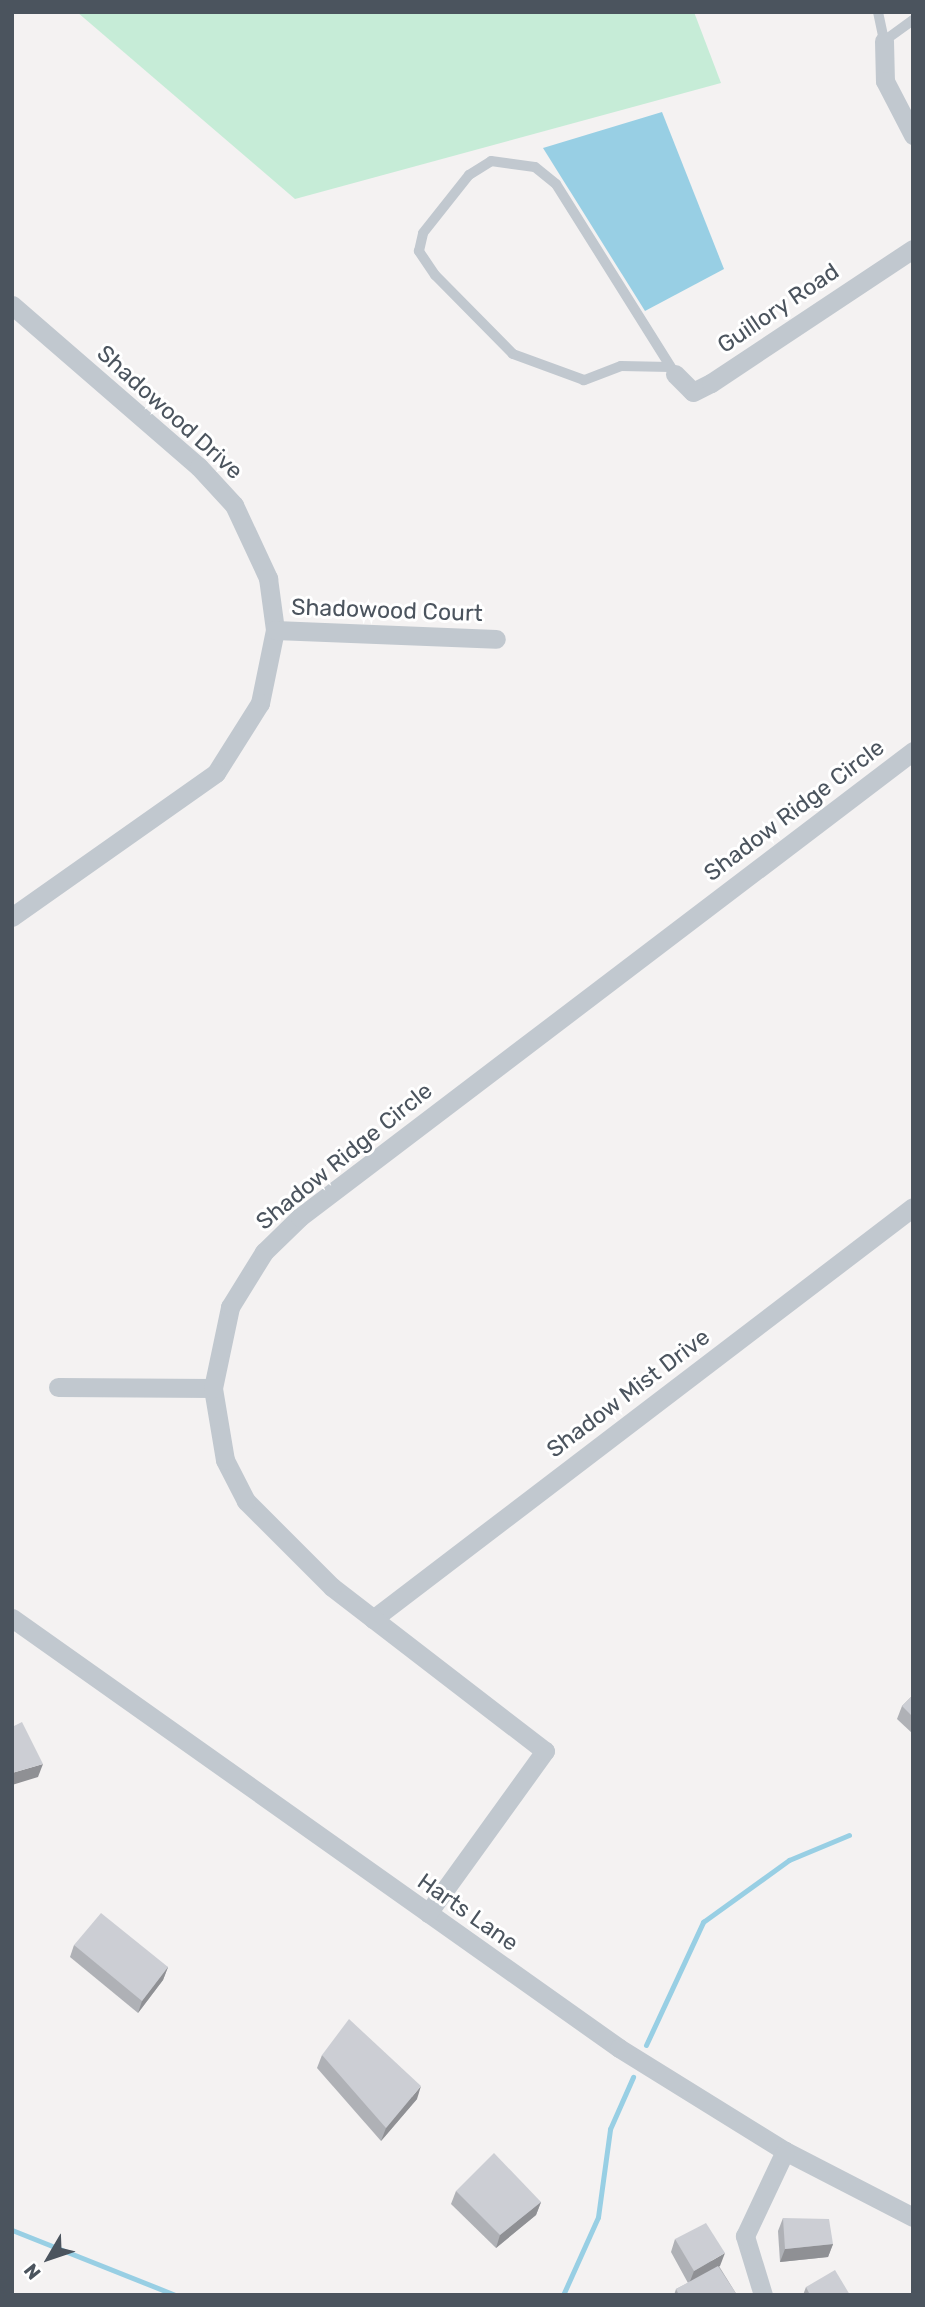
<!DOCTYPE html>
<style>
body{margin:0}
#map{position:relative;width:925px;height:2307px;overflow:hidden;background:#f4f2f2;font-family:Rubik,sans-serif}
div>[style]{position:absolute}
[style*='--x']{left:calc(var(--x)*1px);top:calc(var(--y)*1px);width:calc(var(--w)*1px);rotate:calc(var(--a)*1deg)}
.green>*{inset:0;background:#c6ecd7}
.water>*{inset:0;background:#98cfe4}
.stream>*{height:5px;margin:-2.5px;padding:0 2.5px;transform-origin:2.5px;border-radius:2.5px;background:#98cfe4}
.lane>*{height:10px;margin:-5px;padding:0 5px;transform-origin:5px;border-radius:5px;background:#c1c8cf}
.street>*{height:19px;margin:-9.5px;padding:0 9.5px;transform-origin:9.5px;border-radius:9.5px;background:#c1c8cf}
.wall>*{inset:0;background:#afb1b6}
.shaded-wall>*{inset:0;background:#8f9094}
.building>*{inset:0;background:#ccced4}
span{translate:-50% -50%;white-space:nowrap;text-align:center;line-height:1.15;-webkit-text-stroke:6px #fff;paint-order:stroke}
.street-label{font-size:23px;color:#4b545e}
.frame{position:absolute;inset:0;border:14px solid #4b545e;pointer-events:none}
.north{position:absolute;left:14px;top:2223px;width:70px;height:70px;-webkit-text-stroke:5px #fff;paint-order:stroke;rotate:231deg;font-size:19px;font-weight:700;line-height:28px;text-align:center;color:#4b545e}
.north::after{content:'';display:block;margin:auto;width:24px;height:32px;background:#4b545e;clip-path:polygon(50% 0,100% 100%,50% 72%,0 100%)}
</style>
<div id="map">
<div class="green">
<i style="clip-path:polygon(77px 12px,694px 12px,721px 83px,295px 199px)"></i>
</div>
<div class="water">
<i style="clip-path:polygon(662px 112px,724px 269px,645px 311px,543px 148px)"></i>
</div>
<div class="stream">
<i style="--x:646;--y:2045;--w:136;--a:-65.1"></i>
<i style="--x:703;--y:1922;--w:106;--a:-35.8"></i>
<i style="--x:789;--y:1860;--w:65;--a:-22.6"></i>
<i style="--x:12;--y:2230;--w:175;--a:21.7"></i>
<i style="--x:563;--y:2295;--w:85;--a:-65.8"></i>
<i style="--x:598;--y:2217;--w:89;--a:-82.2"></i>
<i style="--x:610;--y:2129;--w:57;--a:-66.1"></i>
</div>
<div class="lane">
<i style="--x:878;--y:12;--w:30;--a:78"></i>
<i style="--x:884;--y:41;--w:36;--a:-36"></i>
<i style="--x:670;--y:367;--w:49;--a:-178.8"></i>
<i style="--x:621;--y:366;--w:40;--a:159"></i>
<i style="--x:584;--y:380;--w:76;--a:-159.9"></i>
<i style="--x:513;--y:354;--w:111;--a:-134.6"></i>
<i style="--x:435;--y:275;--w:29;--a:-124"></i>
<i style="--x:419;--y:251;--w:18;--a:-77"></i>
<i style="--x:423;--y:233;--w:74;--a:-51.6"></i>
<i style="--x:469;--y:175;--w:26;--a:-32"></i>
<i style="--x:491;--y:161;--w:44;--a:7.8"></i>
<i style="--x:535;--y:167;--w:27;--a:39"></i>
<i style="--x:556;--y:184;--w:224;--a:57.9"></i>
</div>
<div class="street">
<i style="--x:884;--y:41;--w:40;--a:88.6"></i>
<i style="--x:885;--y:81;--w:61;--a:62.6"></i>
<i style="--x:12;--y:305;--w:247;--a:40.9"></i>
<i style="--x:199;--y:467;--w:52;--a:47.4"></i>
<i style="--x:234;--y:505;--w:81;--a:65"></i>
<i style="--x:268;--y:578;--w:52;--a:82.3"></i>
<i style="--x:275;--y:630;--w:75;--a:101.6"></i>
<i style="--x:260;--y:703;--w:83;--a:122.2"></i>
<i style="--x:216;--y:773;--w:250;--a:144.8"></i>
<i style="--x:675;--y:374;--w:25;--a:45"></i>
<i style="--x:693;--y:392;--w:20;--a:-27"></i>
<i style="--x:711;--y:383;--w:242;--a:-33.6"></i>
<i style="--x:275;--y:630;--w:221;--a:2.3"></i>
<i style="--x:58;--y:1387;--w:155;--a:0.4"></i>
<i style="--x:12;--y:1618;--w:744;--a:35.31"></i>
<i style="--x:619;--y:2048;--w:195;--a:31.8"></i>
<i style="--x:785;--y:2151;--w:144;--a:27.3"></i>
<i style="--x:373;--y:1619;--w:679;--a:-37.34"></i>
<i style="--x:428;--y:1913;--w:200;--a:-54.2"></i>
<i style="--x:545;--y:1751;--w:269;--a:-142.4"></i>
<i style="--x:332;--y:1587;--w:122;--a:-135"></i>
<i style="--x:246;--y:1501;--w:46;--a:-117.1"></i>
<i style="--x:225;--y:1460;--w:73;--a:-99.5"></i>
<i style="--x:213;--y:1388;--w:83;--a:-78.1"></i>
<i style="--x:230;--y:1307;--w:65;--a:-58.3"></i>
<i style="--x:264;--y:1252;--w:50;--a:-44.2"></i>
<i style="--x:300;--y:1217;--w:770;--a:-37.24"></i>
<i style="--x:763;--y:2295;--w:62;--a:-107"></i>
<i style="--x:745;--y:2236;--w:94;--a:-64.8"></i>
</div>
<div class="wall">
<i style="clip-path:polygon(913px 1695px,913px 1734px,897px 1719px,902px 1706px)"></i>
<i style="clip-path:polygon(74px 1945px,168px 1967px,163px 1980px,138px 2013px,70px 1957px)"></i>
<i style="clip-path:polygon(322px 2055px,417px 2099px,381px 2141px,317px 2068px)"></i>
<i style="clip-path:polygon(456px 2191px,541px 2202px,536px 2215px,496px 2248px,451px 2204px)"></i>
<i style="clip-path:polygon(783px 2218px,833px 2244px,828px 2257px,780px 2262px,778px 2231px)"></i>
<i style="clip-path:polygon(675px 2239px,720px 2266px,719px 2266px,737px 2295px,674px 2295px,676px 2289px,688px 2283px,671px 2252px)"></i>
<i style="clip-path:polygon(806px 2287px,850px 2295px,803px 2295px)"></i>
</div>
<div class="shaded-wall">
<i style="clip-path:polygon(43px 1764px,38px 1777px,12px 1785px,12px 1773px)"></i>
<i style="clip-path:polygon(168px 1967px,163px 1980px,138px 2013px,142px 2001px)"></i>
<i style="clip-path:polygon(421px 2086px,417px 2099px,381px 2141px,386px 2128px)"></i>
<i style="clip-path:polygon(541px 2202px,536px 2215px,496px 2248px,500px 2235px)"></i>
<i style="clip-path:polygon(833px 2244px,828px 2257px,780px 2262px,785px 2249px)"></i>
<i style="clip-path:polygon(725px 2253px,720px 2266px,689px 2284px,694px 2271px)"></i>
</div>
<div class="building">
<i style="clip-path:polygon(913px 1695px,913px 1717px,902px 1706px)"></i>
<i style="clip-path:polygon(22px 1722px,43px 1764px,12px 1773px,12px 1727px)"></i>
<i style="clip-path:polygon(101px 1913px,168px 1967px,142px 2001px,74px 1945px)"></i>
<i style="clip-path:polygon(349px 2019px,421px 2086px,386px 2128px,322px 2055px)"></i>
<i style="clip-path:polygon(494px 2153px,541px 2202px,500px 2235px,456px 2191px)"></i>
<i style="clip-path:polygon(783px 2218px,829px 2219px,833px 2244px,785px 2249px)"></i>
<i style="clip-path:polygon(706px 2223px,725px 2253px,694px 2271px,675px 2239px)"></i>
<i style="clip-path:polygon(718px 2266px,737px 2295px,679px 2295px,676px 2289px)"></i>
<i style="clip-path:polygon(835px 2270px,850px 2295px,810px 2295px,806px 2287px)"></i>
</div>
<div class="street-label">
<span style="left:778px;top:308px;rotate:-34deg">Guillory Road</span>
<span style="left:170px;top:412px;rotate:42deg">Shadowood Drive</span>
<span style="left:387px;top:610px;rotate:2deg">Shadowood Court</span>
<span style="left:794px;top:810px;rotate:-37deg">Shadow Ridge Circle</span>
<span style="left:344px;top:1156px;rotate:-39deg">Shadow Ridge Circle</span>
<span style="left:628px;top:1393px;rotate:-37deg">Shadow Mist Drive</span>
<span style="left:468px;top:1912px;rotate:35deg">Harts Lane</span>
</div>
<div class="frame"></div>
<div class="north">N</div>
</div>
